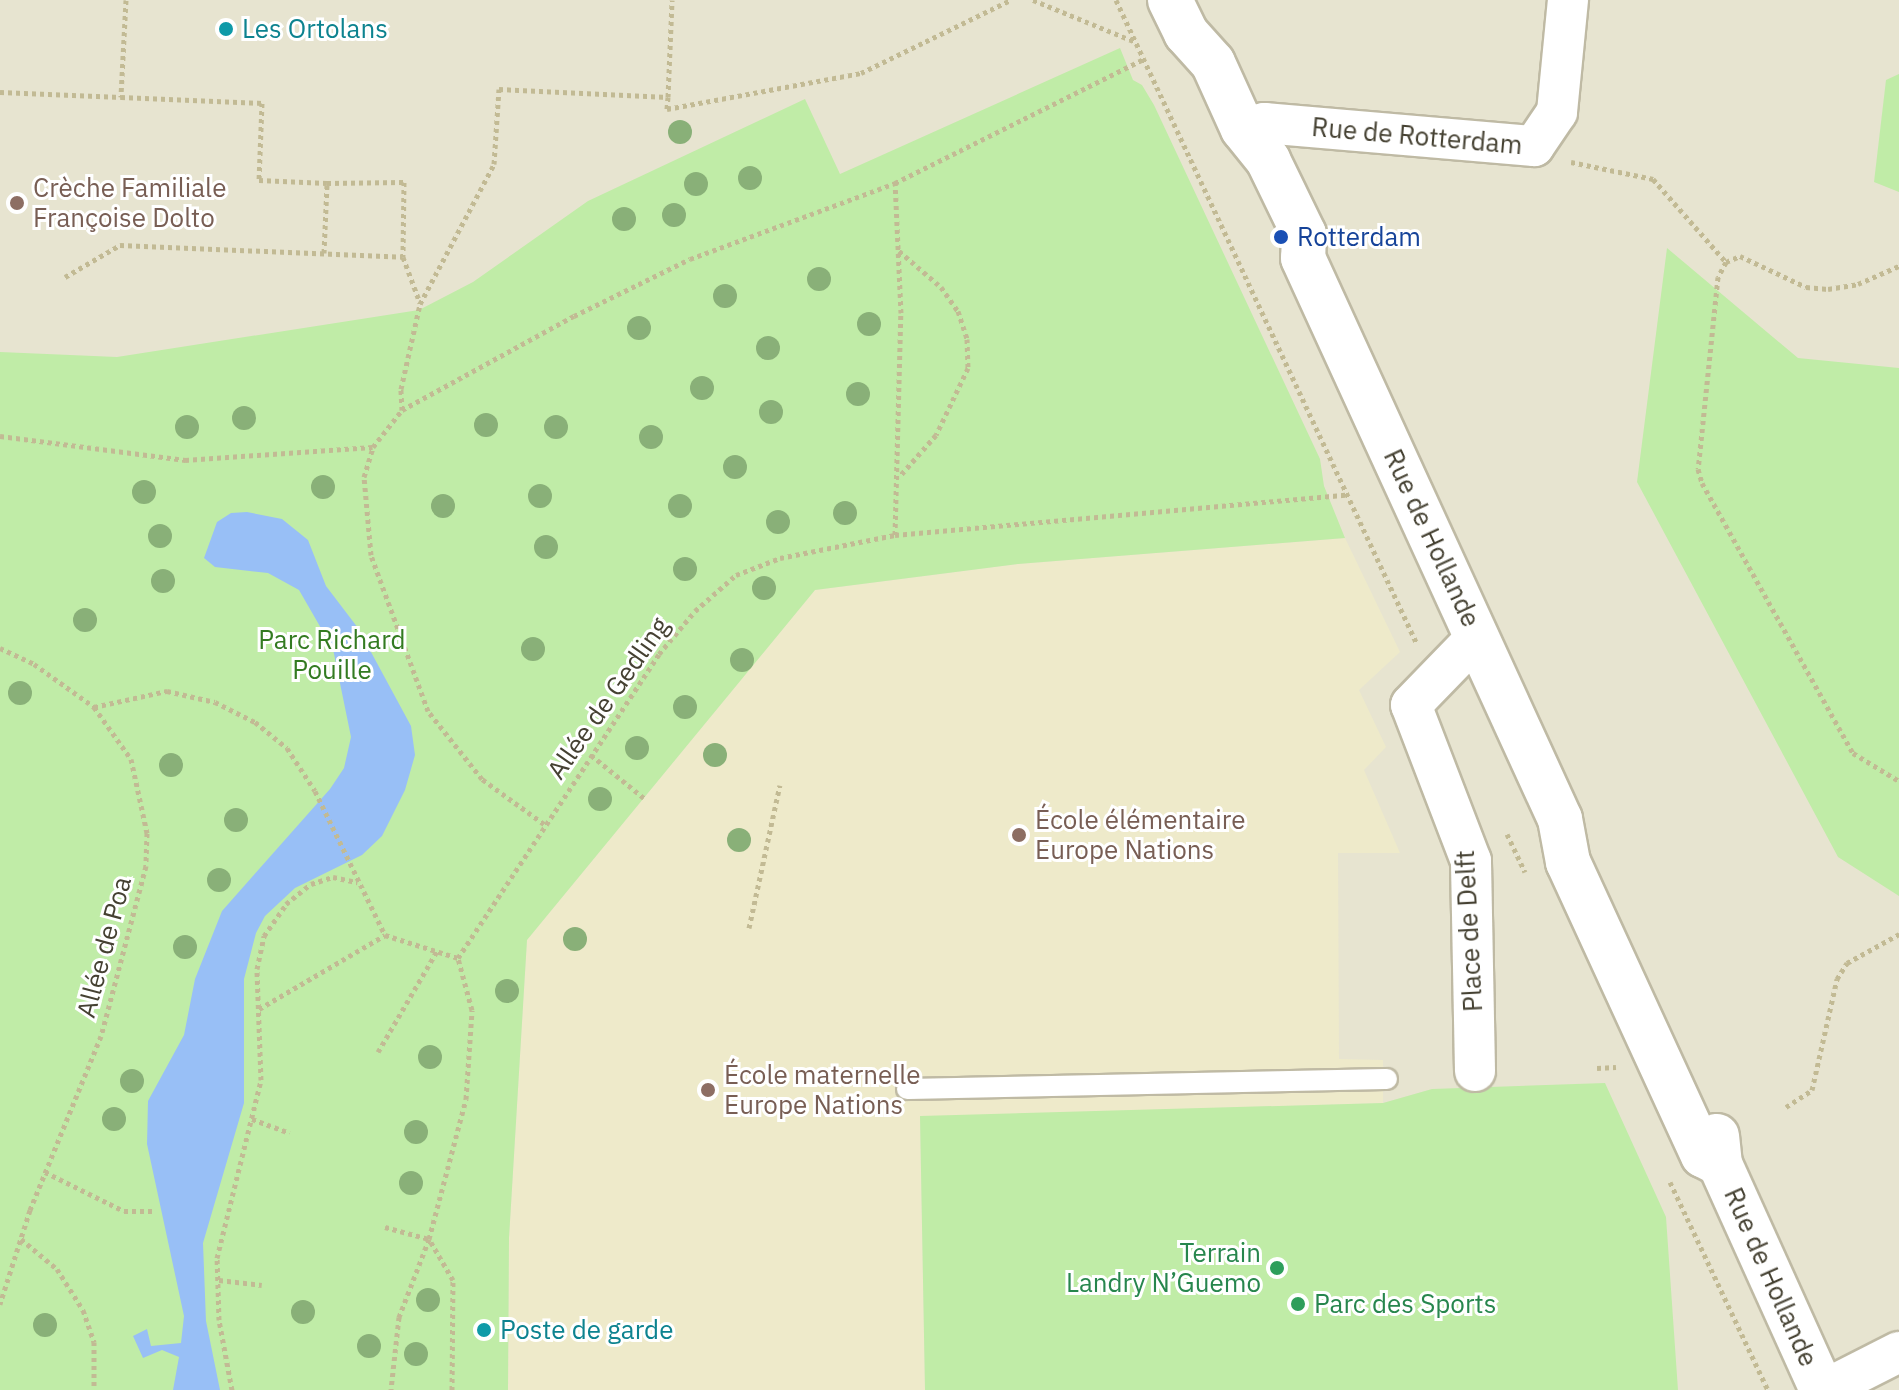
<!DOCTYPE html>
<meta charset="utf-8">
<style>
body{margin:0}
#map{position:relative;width:1899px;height:1390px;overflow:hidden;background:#f3f1e2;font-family:"IBM Plex Sans",sans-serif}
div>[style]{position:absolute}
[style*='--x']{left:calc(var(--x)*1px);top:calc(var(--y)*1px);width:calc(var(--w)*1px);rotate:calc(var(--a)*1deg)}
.residential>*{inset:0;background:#e7e4d0}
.education>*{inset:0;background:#eeeaca}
.green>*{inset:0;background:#c0eca7}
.water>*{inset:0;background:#98bff6}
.path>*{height:5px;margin-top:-2.5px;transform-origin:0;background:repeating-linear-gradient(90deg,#c2ba94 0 4px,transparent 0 8px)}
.roads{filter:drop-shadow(2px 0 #bfbaa4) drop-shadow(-2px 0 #bfbaa4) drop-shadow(0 2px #bfbaa4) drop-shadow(0 -2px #bfbaa4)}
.service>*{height:20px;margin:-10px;padding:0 10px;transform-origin:10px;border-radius:10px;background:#fff}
.minor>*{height:40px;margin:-20px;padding:0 20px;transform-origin:20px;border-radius:20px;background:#fff}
.tertiary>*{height:44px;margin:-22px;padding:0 22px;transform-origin:22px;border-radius:22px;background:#fff}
.trees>*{width:24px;height:24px;margin:-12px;border-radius:50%;background:#89b078}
.dots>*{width:22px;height:22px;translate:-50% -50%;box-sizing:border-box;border:4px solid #fff;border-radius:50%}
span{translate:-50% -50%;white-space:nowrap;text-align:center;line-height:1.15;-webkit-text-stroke:6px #fff;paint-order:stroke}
.culture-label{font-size:26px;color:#0d838f}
.left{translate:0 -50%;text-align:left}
.street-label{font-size:26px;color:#454132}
.education-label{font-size:26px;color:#785e54}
.transit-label{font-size:26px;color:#164399}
.park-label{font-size:26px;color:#337b21}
.leisure-label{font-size:26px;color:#27864d}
.right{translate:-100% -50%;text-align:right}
</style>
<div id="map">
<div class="residential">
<i style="clip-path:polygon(0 0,1899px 0,1899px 1390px,0 1390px)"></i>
</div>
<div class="education">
<i style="clip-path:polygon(1345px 538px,1400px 652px,1359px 690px,1386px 747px,1364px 770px,1400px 853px,1338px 853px,1339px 1059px,1383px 1060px,1383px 1103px,920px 1117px,925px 1390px,508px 1390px,509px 1238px,527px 940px,815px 590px,1018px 564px)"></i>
</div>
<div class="green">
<i style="clip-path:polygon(1120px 48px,1133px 80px,1142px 85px,1154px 105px,1320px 459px,1324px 486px,1345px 538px,1018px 564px,815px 590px,527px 940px,509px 1238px,508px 1390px,0 1390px,0 352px,117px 357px,419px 310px,473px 282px,588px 201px,805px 99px,840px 174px)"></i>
<i style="clip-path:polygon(1899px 74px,1899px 192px,1874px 182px,1886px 80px)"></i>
<i style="clip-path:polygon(1667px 248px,1798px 358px,1899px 368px,1899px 896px,1838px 857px,1637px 482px)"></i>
<i style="clip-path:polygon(1605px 1083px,1666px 1217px,1678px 1390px,925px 1390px,920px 1116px,1383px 1103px,1432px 1089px)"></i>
</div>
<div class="water">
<i style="clip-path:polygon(247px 512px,282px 519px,308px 540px,326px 586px,358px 628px,411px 726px,415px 755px,405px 790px,382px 836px,362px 855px,295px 888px,265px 916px,256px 933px,244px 979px,244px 1103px,203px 1243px,206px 1321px,220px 1390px,173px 1390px,179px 1357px,162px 1350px,143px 1358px,133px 1336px,147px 1329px,151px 1346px,181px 1343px,184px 1316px,147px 1144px,148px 1101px,184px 1035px,195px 979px,222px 911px,330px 789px,344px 768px,351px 737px,333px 649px,299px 590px,268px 573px,215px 567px,204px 558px,217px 522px,231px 513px)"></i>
</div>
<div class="path">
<i style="--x:126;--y:0;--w:97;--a:93"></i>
<i style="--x:121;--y:97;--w:141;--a:2.4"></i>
<i style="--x:262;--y:103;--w:77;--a:92.2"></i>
<i style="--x:259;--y:180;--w:68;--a:2.5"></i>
<i style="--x:1033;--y:0;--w:111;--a:22.2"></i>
<i style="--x:1116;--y:0;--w:711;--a:64.95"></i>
<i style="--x:0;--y:92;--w:121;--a:2.4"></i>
<i style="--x:668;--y:97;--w:12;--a:95"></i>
<i style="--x:667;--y:109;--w:197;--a:-10.5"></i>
<i style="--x:861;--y:73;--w:167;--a:-26"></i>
<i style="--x:1571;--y:162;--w:84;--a:11.7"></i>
<i style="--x:1653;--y:179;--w:111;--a:48.7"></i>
<i style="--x:1726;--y:262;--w:15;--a:-23"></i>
<i style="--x:1740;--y:256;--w:73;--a:25.2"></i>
<i style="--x:1806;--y:287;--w:22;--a:5"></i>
<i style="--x:1828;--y:289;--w:30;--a:-9"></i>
<i style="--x:1858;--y:284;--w:45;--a:-23.7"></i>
<i style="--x:899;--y:251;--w:55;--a:40.6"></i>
<i style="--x:941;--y:287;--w:29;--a:55"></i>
<i style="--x:958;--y:311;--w:29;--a:72"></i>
<i style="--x:967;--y:339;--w:29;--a:88"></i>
<i style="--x:968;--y:368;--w:74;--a:115.5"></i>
<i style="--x:936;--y:435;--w:56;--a:131.4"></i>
<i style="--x:324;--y:253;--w:70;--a:-87.5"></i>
<i style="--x:327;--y:183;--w:77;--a:-0.7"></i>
<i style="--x:404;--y:182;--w:75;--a:90.8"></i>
<i style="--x:1726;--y:262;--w:17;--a:118"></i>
<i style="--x:1718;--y:277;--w:193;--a:95.9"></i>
<i style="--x:1698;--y:469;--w:15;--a:74"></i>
<i style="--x:1702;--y:483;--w:309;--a:60.8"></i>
<i style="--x:1853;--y:753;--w:54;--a:31.3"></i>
<i style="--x:65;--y:277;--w:64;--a:-30.2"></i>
<i style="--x:120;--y:245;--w:283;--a:2.4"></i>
<i style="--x:403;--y:257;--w:49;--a:69.7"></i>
<i style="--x:402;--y:410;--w:21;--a:-93"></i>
<i style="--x:401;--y:389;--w:87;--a:-77.4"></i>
<i style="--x:420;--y:304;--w:158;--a:-62.1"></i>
<i style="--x:494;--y:164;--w:75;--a:-86.2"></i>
<i style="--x:499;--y:89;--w:169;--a:2.7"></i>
<i style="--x:668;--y:97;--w:97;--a:-87.6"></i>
<i style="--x:0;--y:436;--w:187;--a:7.4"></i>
<i style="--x:185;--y:460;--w:188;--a:-4"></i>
<i style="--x:895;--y:535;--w:222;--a:-88.5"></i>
<i style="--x:901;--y:313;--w:130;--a:-92.6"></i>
<i style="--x:895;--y:183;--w:278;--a:-26.5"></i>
<i style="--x:0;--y:648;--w:38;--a:25"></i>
<i style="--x:34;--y:664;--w:74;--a:35.6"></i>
<i style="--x:94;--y:707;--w:64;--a:54.6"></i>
<i style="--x:131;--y:759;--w:76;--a:77.8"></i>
<i style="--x:147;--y:833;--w:33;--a:92"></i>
<i style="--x:146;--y:866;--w:176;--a:104.8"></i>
<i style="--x:101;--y:1036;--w:188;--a:112.2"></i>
<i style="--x:30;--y:1210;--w:99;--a:107.7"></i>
<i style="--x:94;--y:707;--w:75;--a:-12.4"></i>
<i style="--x:167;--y:691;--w:49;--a:12.9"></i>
<i style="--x:215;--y:702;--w:45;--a:26.6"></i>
<i style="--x:255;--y:722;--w:41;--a:39.1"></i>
<i style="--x:287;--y:748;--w:51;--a:56.9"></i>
<i style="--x:315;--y:791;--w:160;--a:64.1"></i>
<i style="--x:385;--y:935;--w:77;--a:17.5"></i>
<i style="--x:591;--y:755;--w:68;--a:39.1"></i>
<i style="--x:544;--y:824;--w:77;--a:-144"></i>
<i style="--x:482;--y:779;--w:87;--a:-128.5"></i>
<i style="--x:428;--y:711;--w:166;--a:-110.1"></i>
<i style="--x:371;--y:555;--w:78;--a:-95.1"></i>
<i style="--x:364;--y:477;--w:31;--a:-73"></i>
<i style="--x:373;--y:447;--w:47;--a:-51.9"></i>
<i style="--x:402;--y:410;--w:196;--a:-28.7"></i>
<i style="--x:574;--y:316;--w:129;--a:-26.2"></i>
<i style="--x:690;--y:259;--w:219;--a:-20.3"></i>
<i style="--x:1507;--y:834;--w:42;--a:64.7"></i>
<i style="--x:749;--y:928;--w:146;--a:-77.8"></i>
<i style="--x:259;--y:1009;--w:146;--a:-30.4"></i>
<i style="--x:378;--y:1052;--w:117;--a:-59.7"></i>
<i style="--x:1597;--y:1068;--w:19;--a:-3"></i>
<i style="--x:1786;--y:1107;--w:31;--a:-33"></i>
<i style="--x:1812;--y:1090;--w:114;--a:-77.3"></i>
<i style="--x:1837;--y:979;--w:19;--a:-58"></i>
<i style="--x:1847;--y:963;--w:60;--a:-29.1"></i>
<i style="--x:252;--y:1119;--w:40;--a:20.2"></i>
<i style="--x:45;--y:1172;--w:88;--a:26.3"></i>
<i style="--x:124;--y:1211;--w:32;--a:0"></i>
<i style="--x:1670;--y:1182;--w:230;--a:64.8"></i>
<i style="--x:385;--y:1227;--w:46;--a:15.3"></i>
<i style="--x:429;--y:1239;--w:84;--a:111"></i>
<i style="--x:399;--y:1317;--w:73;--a:96.3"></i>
<i style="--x:21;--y:1239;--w:47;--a:39.8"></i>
<i style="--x:57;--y:1269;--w:49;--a:57.6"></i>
<i style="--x:83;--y:1310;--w:34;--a:71"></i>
<i style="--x:94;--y:1342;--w:48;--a:90"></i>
<i style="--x:219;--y:1280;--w:43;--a:6.6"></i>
<i style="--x:232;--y:1390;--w:71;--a:-100.5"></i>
<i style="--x:219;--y:1320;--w:62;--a:-91.8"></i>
<i style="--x:217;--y:1258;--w:183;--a:-76.1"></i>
<i style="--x:261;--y:1080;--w:111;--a:-92.1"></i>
<i style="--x:257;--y:969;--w:34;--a:-78"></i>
<i style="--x:264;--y:936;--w:39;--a:-55"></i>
<i style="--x:286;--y:904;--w:32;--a:-39"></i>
<i style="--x:311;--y:884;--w:23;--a:-18"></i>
<i style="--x:333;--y:877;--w:25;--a:12"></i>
<i style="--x:452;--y:1390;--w:110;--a:-89.5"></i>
<i style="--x:453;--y:1280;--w:48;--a:-120.3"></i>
<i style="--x:429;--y:1239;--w:145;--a:-75.2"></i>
<i style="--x:466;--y:1099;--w:89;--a:-86.1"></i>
<i style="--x:472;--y:1010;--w:54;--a:-105.1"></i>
<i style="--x:458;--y:958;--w:364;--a:-56.5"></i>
<i style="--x:659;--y:654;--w:56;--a:-50.1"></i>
<i style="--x:695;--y:611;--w:55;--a:-41.3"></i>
<i style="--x:736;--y:575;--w:47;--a:-21.1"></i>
<i style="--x:780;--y:558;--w:117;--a:-11.3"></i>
<i style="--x:895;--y:535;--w:452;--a:-5.1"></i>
</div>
<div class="roads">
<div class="service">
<i style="--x:907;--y:1089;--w:480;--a:-1.2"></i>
</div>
<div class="minor">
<i style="--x:1243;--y:129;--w:22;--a:-16"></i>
<i style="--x:1264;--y:123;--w:271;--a:4.9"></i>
<i style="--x:1534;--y:146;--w:41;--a:-55.9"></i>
<i style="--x:1557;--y:112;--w:113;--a:-84.4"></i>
<i style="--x:1475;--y:1071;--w:210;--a:-91.1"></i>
<i style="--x:1471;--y:861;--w:167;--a:-111"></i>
<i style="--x:1411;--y:705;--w:95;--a:-45.9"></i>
<i style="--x:1824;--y:1390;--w:84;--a:-26.9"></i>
</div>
<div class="tertiary">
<i style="--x:1170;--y:0;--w:37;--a:64"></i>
<i style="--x:1186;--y:33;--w:40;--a:48"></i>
<i style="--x:1213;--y:63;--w:72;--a:65.6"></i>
<i style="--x:1243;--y:129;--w:40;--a:51"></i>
<i style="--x:1268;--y:160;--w:82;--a:64.1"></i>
<i style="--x:1304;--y:234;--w:24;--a:92"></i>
<i style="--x:1303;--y:258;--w:617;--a:65.39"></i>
<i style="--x:1560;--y:819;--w:44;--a:79.5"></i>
<i style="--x:1568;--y:862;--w:323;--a:65.3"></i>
<i style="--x:1703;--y:1155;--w:19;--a:28"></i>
<i style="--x:1717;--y:1136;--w:28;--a:84"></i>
<i style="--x:1720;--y:1164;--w:248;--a:65.7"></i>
</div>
</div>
<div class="trees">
<i style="left:680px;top:132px"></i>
<i style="left:750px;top:178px"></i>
<i style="left:696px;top:184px"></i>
<i style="left:674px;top:215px"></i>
<i style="left:624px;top:219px"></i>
<i style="left:819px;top:279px"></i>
<i style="left:725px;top:296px"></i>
<i style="left:869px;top:324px"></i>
<i style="left:639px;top:328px"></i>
<i style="left:768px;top:348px"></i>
<i style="left:702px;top:388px"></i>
<i style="left:858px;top:394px"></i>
<i style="left:771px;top:412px"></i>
<i style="left:244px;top:418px"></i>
<i style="left:486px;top:425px"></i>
<i style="left:187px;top:427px"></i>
<i style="left:556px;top:427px"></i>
<i style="left:651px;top:437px"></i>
<i style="left:735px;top:467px"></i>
<i style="left:323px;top:487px"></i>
<i style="left:144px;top:492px"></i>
<i style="left:540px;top:496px"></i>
<i style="left:443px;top:506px"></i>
<i style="left:680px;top:506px"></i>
<i style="left:845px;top:513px"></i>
<i style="left:778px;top:522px"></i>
<i style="left:160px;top:536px"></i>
<i style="left:546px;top:547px"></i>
<i style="left:685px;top:569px"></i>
<i style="left:163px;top:581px"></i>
<i style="left:764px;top:588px"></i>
<i style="left:85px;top:620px"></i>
<i style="left:533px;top:649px"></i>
<i style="left:742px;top:660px"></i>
<i style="left:20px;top:693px"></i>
<i style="left:685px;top:707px"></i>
<i style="left:637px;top:748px"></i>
<i style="left:715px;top:755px"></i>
<i style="left:171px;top:765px"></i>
<i style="left:600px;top:799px"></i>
<i style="left:236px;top:820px"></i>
<i style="left:739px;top:840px"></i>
<i style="left:219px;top:880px"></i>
<i style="left:575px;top:939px"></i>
<i style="left:185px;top:947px"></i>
<i style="left:507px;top:991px"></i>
<i style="left:430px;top:1057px"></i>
<i style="left:132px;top:1081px"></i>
<i style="left:114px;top:1119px"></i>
<i style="left:416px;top:1132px"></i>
<i style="left:411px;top:1183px"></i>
<i style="left:428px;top:1300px"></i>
<i style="left:303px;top:1312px"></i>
<i style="left:45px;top:1325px"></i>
<i style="left:369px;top:1346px"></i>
<i style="left:416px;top:1354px"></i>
</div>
<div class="dots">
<i style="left:226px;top:29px;background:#0f9aa8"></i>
<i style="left:17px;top:203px;background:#8d6e63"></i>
<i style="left:1281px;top:237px;background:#1a4fb4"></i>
<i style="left:1019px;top:835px;background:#8d6e63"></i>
<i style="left:708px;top:1090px;background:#8d6e63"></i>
<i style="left:1277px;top:1268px;background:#2e9e5b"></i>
<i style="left:1298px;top:1304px;background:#2e9e5b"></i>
<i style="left:484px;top:1330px;background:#0f9aa8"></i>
</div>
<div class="culture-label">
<span class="left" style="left:242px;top:29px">Les Ortolans</span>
<span class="left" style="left:500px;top:1330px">Poste de garde</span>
</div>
<div class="street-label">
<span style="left:1417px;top:136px;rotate:5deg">Rue de Rotterdam</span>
<span style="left:1432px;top:538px;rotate:65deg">Rue de Hollande</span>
<span style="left:608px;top:698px;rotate:-55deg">Allée de Gedling</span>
<span style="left:1469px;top:931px;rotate:-93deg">Place de Delft</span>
<span style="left:104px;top:947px;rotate:-75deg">Allée de Poa</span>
<span style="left:1771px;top:1277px;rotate:66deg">Rue de Hollande</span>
</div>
<div class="education-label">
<span class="left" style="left:33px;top:203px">Crèche Familiale<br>Françoise Dolto</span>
<span class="left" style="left:1035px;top:835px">École élémentaire<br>Europe Nations</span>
<span class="left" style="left:724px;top:1090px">École maternelle<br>Europe Nations</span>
</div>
<div class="transit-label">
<span class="left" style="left:1297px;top:237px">Rotterdam</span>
</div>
<div class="park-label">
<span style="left:332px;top:655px">Parc Richard<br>Pouille</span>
</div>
<div class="leisure-label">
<span class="right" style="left:1261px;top:1268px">Terrain<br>Landry N’Guemo</span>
<span class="left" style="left:1314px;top:1304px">Parc des Sports</span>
</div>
</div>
